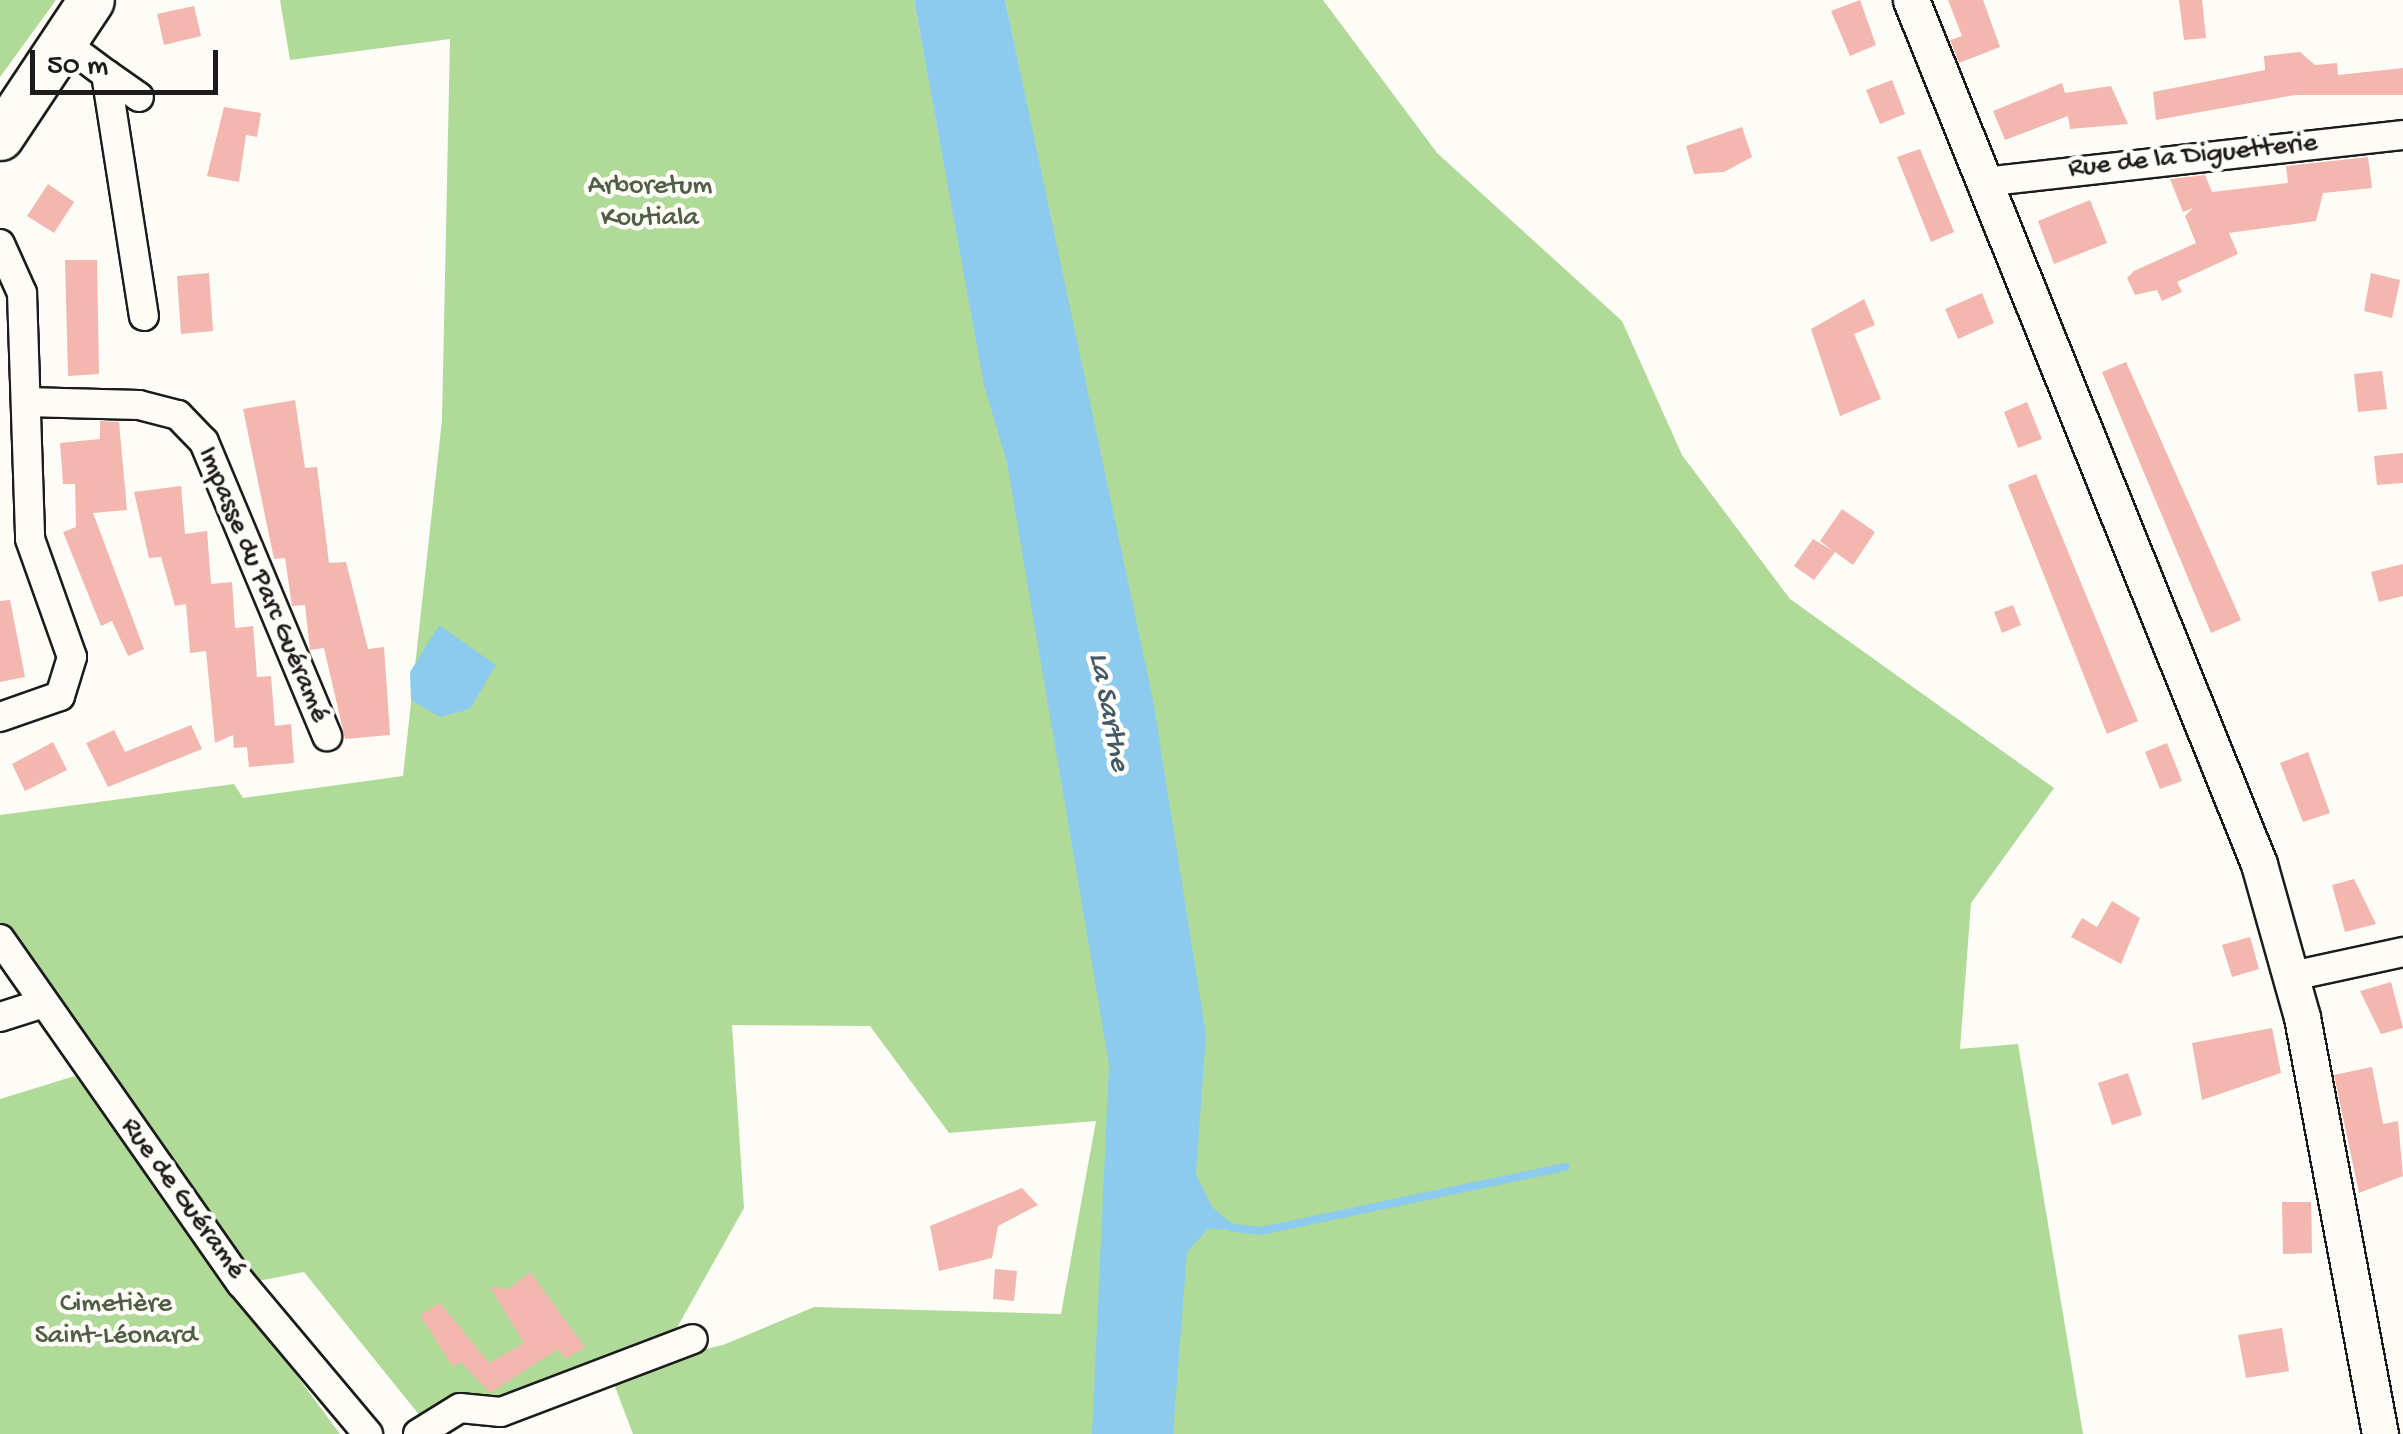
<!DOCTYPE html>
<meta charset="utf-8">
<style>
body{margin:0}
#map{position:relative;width:2403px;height:1434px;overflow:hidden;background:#fdfcf7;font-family:"Gochi Hand",sans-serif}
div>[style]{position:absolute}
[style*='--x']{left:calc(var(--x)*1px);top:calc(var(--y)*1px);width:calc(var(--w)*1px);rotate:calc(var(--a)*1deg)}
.green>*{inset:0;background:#b0da97}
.water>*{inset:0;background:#8ccbed}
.stream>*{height:8px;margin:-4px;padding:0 4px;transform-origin:4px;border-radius:4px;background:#8ccbed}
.building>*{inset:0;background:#f3b7b0}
.roads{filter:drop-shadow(2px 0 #1c1c1c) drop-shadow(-2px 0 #1c1c1c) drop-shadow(0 2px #1c1c1c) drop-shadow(0 -2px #1c1c1c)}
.minor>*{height:28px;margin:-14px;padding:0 14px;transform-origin:14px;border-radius:14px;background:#fdfcf7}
.tertiary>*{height:35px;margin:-17.5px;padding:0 17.5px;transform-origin:17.5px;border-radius:17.5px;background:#fdfcf7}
.primary>*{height:45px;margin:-22.5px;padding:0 22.5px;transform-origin:22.5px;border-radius:22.5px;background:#fdfcf7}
span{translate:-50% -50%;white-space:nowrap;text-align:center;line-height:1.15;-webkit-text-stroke:9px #fdfcf7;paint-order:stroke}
.street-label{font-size:28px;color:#1c1c1c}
.park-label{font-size:28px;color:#505e47}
.water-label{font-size:30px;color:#435965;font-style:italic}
.scale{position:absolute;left:30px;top:50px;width:188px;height:45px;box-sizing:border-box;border:5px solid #1c1c1c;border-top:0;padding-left:12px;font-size:30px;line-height:35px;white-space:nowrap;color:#1c1c1c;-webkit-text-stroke:8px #fdfcf7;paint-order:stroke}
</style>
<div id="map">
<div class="green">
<i style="clip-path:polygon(0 0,56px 0,0 77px)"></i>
<i style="clip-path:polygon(280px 0,914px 0,985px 385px,1084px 383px,1005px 0,1323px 0,1437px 153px,1622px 321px,1682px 455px,1790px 599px,2054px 788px,1971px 903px,1960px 1049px,2018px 1044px,2083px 1434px,633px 1434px,609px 1371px,723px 1345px,814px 1307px,1061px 1314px,1096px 1121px,949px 1133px,870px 1026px,732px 1025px,744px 1208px,674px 1333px,429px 1427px,304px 1272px,242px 1284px,0 939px,0 815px,234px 784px,243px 798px,403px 776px,442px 420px,450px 39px,290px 60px)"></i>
<i style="clip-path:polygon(75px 1076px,340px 1434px,0 1434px,0 1099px)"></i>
</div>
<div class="water">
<i style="clip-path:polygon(914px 0,1005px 0,1153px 700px,1206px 1035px,1196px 1174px,1212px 1207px,1240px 1230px,1208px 1229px,1187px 1252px,1173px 1434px,1092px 1434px,1109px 1064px,1007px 463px,984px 385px)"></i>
<i style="clip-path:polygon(439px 625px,496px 665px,470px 709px,440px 717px,411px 700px,410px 672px)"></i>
</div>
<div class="stream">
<i style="--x:1233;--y:1228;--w:28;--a:6"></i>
<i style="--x:1261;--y:1231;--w:311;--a:-11.9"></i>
</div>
<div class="building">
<i style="clip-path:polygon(1860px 0,1876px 45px,1850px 56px,1831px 11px)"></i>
<i style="clip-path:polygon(1948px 0,1983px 0,2000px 47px,1959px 63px,1950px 40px,1962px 36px)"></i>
<i style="clip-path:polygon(2179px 0,2202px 0,2206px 38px,2184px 40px)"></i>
<i style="clip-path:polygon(194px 6px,201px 36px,164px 45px,157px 14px)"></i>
<i style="clip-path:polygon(2300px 52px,2315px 65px,2337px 63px,2338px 75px,2403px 68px,2403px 95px,2295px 95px,2156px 120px,2153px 92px,2265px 70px,2264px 56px)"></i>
<i style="clip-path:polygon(1892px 80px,1905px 114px,1880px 124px,1866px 90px)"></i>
<i style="clip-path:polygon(2062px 83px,2065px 93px,2111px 86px,2128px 124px,2070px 129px,2068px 116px,2005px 140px,1993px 111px)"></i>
<i style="clip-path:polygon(224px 107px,261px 113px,257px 137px,246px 135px,239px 182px,207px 176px)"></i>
<i style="clip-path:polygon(1742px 127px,1752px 157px,1724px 172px,1694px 174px,1686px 146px)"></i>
<i style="clip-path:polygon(1920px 149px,1954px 232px,1931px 242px,1897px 157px)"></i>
<i style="clip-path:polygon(2368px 157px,2372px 188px,2323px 193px,2316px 221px,2229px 233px,2238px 254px,2177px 282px,2182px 292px,2162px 301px,2157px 290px,2135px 295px,2127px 278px,2134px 271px,2196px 243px,2185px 216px,2193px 208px,2183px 212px,2170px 179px,2205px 175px,2212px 192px,2288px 183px,2286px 166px)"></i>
<i style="clip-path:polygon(48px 184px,74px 202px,54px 233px,27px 216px)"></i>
<i style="clip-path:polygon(2090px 200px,2107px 243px,2054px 264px,2038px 221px)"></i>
<i style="clip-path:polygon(65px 260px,97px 260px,99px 374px,68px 376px)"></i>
<i style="clip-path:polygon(209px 273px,213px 331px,181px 334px,177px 276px)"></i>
<i style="clip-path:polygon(2371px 273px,2400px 280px,2392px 318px,2364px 311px)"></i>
<i style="clip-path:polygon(1982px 293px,1994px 323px,1958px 339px,1945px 309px)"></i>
<i style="clip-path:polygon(1864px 299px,1875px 325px,1854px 334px,1881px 399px,1840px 416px,1811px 329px)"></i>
<i style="clip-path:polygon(2126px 362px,2241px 620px,2211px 633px,2102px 372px)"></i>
<i style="clip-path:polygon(2382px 371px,2387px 409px,2358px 412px,2354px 374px)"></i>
<i style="clip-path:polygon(295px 400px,305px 468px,317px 467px,329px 563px,346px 562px,368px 649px,384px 647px,390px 735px,345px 739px,324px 648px,310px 650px,305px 605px,292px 606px,285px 558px,274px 559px,243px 409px)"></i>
<i style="clip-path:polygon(2027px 402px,2042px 439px,2018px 448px,2004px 412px)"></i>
<i style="clip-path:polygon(100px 421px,119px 422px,127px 510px,93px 513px,144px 649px,128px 656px,112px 621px,101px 626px,63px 532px,76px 527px,75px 484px,63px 484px,60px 443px,100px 439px)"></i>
<i style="clip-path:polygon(2403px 453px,2403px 483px,2377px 485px,2374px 456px)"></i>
<i style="clip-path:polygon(2036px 474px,2138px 721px,2107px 734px,2008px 485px)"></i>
<i style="clip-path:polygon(181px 486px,185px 534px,207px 531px,211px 584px,232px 582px,235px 628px,253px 626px,257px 677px,271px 676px,275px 726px,291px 724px,294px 763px,249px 767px,247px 747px,234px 748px,233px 735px,215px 743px,206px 651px,190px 653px,186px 604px,175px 606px,161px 557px,149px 558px,134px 492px)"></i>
<i style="clip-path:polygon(1842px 509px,1875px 532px,1853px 565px,1835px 552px,1814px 580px,1794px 566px,1813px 539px,1833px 551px,1820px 541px)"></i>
<i style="clip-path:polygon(2403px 564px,2403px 596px,2379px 602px,2371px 572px)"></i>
<i style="clip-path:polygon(10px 600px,25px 677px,0 682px,0 601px)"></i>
<i style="clip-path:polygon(2013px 605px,2021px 625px,2002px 633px,1994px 612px)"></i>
<i style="clip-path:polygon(191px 725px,202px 749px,108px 787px,86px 743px,114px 730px,125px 752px)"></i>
<i style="clip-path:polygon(53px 742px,67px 770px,25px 791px,12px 764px)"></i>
<i style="clip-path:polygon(2167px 743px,2182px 781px,2160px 789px,2145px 752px)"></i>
<i style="clip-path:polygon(2308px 752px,2330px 813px,2303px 822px,2280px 763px)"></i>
<i style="clip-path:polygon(2354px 879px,2376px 924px,2345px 932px,2332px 885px)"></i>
<i style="clip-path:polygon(2112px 901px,2140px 918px,2121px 964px,2071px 937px,2082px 918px,2097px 927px)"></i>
<i style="clip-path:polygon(2250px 937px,2259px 969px,2232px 977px,2222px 945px)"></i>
<i style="clip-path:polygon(2391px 982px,2403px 1028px,2381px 1034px,2360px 991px)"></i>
<i style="clip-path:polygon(2272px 1028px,2281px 1073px,2202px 1100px,2192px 1043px)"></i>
<i style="clip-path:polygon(2372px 1067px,2383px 1124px,2398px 1121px,2403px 1176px,2359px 1193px,2334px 1075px)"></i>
<i style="clip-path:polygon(2128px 1073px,2142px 1115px,2112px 1125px,2098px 1083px)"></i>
<i style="clip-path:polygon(1022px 1188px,1038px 1205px,998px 1226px,992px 1258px,939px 1271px,930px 1226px)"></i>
<i style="clip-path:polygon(2282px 1202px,2311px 1202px,2312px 1253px,2283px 1254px)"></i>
<i style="clip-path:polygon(995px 1269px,1017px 1271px,1014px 1301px,993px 1299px)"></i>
<i style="clip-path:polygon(530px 1272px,585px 1347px,565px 1359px,558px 1349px,490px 1393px,461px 1362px,453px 1367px,420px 1315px,440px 1303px,489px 1363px,524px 1343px,490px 1287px,509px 1289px)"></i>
<i style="clip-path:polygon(2282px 1328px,2289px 1371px,2246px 1378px,2238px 1335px)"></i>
</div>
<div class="roads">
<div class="minor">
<i style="--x:63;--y:42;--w:54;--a:36.7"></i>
<i style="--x:106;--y:74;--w:245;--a:81.1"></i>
<i style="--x:106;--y:74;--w:40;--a:34.9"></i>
<i style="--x:1983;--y:182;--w:423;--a:-6.4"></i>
<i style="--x:0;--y:244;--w:54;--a:65.8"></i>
<i style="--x:22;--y:293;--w:246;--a:88.1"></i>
<i style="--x:30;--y:539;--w:125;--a:70.4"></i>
<i style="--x:72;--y:657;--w:41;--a:107.1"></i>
<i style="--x:60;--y:696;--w:64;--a:160.7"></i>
<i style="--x:26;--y:402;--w:113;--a:1.5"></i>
<i style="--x:139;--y:405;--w:40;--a:14.4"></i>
<i style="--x:178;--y:415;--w:37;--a:46"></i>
<i style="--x:204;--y:442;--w:319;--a:67.3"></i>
<i style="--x:0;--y:939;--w:421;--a:55"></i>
<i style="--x:242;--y:1284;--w:196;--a:50"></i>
<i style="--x:2292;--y:976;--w:114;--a:-12.2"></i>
<i style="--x:0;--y:1017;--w:43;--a:-17.6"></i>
<i style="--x:418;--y:1434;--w:49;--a:-31.8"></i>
<i style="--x:460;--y:1408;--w:41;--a:5.6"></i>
<i style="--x:501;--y:1412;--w:205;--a:-20.8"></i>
</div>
<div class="tertiary">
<i style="--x:1911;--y:0;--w:931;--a:68.06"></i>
<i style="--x:2259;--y:864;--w:159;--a:74.3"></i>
<i style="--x:2302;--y:1017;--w:424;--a:79.4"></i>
</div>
<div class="primary">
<i style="--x:0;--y:137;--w:164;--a:-56.4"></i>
</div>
</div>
<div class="street-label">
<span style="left:2193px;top:157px;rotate:-6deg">Rue de la Diguetterie</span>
<span style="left:262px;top:585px;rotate:67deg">Impasse du Parc Guéramé</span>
<span style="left:182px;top:1199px;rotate:54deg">Rue de Guéramé</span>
</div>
<div class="park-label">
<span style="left:650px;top:203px">Arboretum<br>Koutiala</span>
<span style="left:116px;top:1321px">Cimetière<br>Saint-Léonard</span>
</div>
<div class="water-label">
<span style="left:1107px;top:712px;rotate:79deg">La Sarthe</span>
</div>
<div class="scale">50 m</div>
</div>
